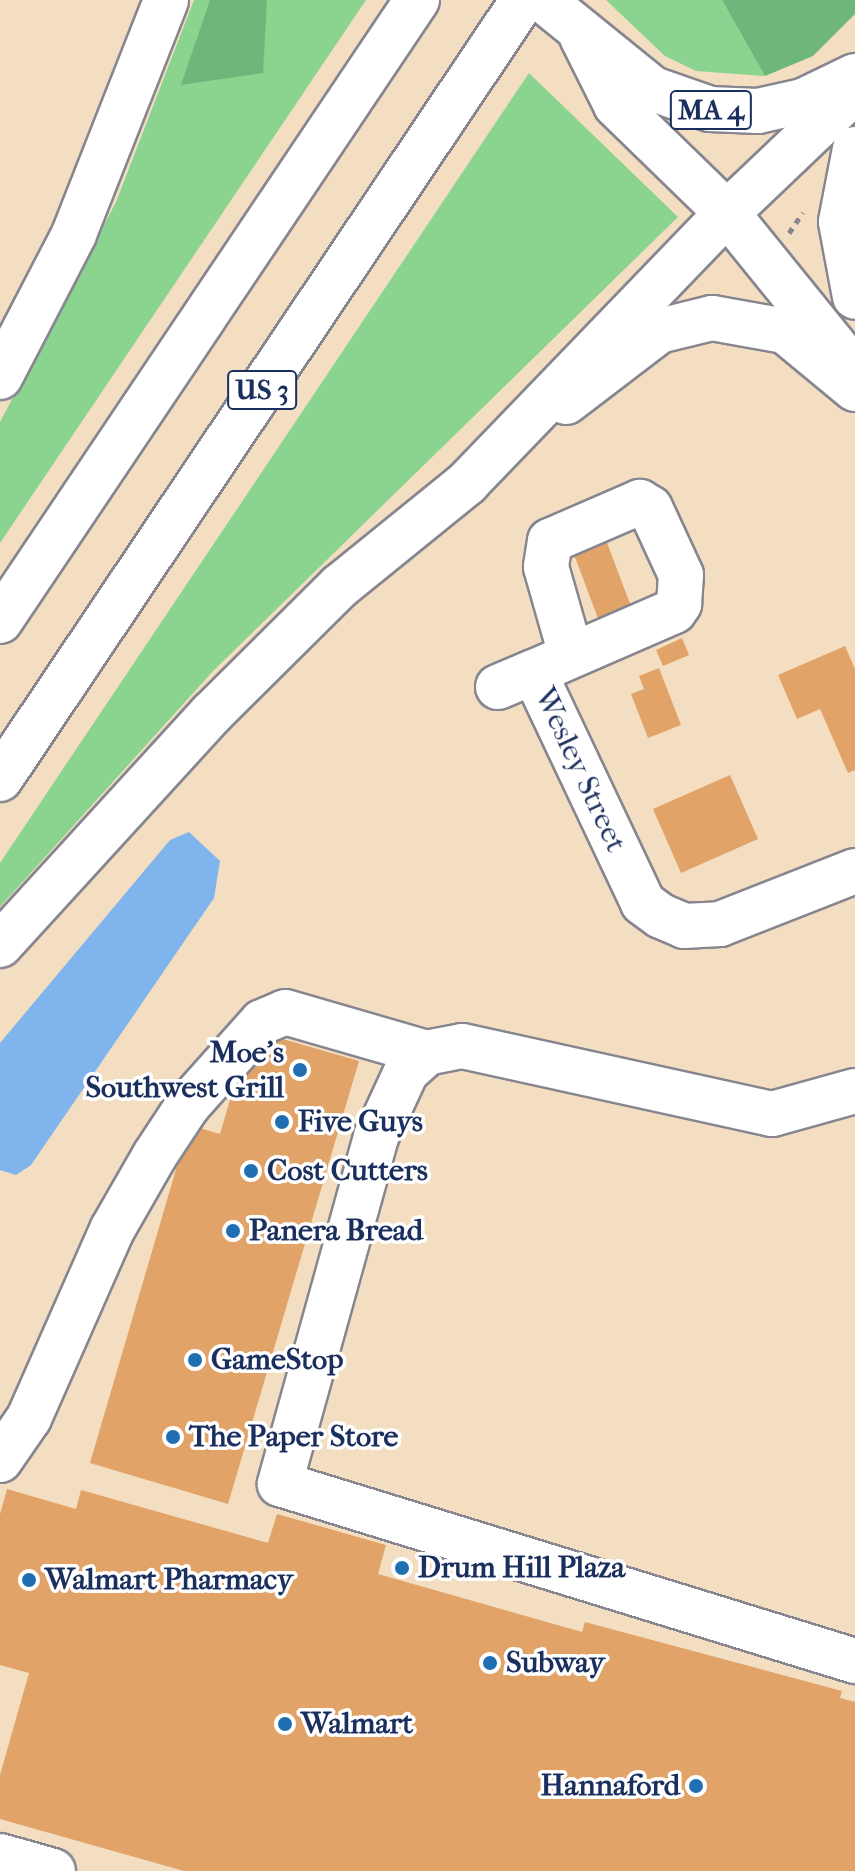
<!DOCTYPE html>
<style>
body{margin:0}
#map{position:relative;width:855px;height:1871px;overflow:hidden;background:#f3dec1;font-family:"IM FELL French Canon",serif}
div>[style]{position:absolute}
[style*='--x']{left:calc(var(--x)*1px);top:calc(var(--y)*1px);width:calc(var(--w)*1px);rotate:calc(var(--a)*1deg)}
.green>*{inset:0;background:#8ad490}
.forest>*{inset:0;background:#6fb67a}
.water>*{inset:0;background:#80b4ed}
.building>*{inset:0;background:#e1a368}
.path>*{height:5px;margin-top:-2.5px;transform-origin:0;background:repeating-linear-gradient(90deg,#878690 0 6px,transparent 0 12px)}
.roads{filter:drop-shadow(2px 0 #878690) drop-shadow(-2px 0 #878690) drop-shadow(0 2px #878690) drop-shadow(0 -2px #878690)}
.minor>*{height:44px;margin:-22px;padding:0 22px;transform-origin:22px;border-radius:22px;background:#fff}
.major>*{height:44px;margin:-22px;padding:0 22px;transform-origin:22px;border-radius:22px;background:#fff}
.highway>*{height:44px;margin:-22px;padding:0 22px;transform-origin:22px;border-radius:22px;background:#fff}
.dots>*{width:22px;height:22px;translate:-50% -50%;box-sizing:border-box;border:4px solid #fff;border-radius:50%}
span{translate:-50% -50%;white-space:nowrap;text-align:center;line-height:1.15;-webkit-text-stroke:7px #fff;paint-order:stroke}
.shield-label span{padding:2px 6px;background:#fff;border:2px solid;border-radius:6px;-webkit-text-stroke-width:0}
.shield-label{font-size:28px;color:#1b2f5e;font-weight:700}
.street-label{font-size:30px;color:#1b2f5e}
.poi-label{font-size:30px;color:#1b2f5e;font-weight:700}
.right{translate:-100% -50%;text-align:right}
.left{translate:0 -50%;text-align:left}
</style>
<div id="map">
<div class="green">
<i style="clip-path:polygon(194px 0,366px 0,0 543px,0 422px,116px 202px)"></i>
<i style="clip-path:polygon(606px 0,722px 0,765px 76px,696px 71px,665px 56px)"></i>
<i style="clip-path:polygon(529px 73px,678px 217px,213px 671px,0 907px,0 863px)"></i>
</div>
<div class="forest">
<i style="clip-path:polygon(210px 0,267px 0,263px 73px,181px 85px)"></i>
<i style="clip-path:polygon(722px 0,855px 0,855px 14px,813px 56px,765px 76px)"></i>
</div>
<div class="water">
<i style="clip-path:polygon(189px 832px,220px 861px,214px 898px,31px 1165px,16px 1175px,0 1170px,0 1043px,170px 840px)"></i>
</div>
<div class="building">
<i style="clip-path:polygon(603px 532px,632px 609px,599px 621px,570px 544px)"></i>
<i style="clip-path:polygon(682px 638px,689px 655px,663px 666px,656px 650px)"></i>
<i style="clip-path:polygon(845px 646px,855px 669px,855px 770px,848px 773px,820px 709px,797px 719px,778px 675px)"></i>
<i style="clip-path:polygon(659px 668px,681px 725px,648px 738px,631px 694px,644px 689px,639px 676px)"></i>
<i style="clip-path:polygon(730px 775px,758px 839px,681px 873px,653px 809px)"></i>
<i style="clip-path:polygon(276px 1037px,359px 1061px,228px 1504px,90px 1463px,189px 1125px,220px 1134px,236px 1079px)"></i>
<i style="clip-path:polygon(7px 1489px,76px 1509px,81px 1490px,268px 1543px,277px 1514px,386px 1545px,378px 1574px,582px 1632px,585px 1622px,842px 1691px,840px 1698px,855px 1702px,855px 1871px,184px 1871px,0 1819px,0 1775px,29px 1673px,0 1665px,0 1514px)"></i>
</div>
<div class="path">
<i style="--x:789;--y:233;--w:25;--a:-56"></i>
</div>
<div class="roads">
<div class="minor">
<i style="--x:534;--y:672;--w:153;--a:-23.5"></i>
<i style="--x:674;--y:611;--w:9;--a:-54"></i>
<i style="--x:679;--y:604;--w:29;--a:-86"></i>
<i style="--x:681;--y:575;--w:74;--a:-114.8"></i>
<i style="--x:650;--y:508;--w:12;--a:-149"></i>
<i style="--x:640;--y:502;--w:98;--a:156.6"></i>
<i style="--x:550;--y:541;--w:26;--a:99"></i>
<i style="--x:546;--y:567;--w:91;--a:74.1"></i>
<i style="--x:498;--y:687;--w:39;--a:-23"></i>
<i style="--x:534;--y:672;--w:255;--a:64.7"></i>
<i style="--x:643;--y:903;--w:22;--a:36"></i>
<i style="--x:661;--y:916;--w:25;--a:23"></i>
<i style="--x:684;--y:926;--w:36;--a:-3"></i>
<i style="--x:720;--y:924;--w:145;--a:-21.4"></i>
<i style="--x:855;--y:1091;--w:86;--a:164.5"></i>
<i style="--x:772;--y:1114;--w:317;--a:-167.6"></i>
<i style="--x:462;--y:1046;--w:36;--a:169"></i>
<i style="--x:427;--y:1053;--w:28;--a:138"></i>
<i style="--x:406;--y:1072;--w:72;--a:114.8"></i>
<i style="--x:376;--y:1137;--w:360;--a:105.5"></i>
<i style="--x:280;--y:1484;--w:602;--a:17.11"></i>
<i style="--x:0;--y:1460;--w:51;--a:-55.4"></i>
<i style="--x:29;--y:1418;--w:206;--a:-66.2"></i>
<i style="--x:112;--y:1230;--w:86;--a:-60.2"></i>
<i style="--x:155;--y:1155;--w:60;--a:-56.6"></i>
<i style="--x:188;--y:1105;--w:111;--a:-48.3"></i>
<i style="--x:262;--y:1022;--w:25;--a:-23"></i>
<i style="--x:285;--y:1012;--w:148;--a:16.1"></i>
<i style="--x:0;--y:1856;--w:55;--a:15.8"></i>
</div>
<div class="major">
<i style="--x:543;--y:0;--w:141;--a:39"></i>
<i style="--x:653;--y:89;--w:60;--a:19.3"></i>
<i style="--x:710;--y:109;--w:48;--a:2.4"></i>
<i style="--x:758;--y:111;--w:46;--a:-12.5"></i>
<i style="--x:803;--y:101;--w:58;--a:-25.7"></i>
<i style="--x:582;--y:37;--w:76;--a:63.4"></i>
<i style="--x:616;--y:105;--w:155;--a:44.2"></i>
<i style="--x:727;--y:213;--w:203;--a:51"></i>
<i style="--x:855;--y:149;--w:74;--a:100.9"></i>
<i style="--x:841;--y:222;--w:76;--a:79.4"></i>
<i style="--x:727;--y:213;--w:177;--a:-43.6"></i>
</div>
<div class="highway">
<i style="--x:0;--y:377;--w:161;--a:-62.6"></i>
<i style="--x:74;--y:234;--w:251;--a:-68.5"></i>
<i style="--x:566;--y:402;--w:117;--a:-37.4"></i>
<i style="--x:659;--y:331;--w:55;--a:-13.8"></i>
<i style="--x:712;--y:318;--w:74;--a:10.1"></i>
<i style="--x:785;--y:331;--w:91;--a:39.6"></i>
<i style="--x:0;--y:621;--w:748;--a:-56.12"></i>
<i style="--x:0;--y:779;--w:938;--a:-56.12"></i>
<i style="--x:0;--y:945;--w:314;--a:-47.6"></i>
<i style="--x:212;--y:713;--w:180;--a:-44.8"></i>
<i style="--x:340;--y:586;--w:164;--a:-39"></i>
<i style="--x:467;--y:483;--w:375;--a:-46.1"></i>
</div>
</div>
<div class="dots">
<i style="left:300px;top:1070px;background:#1f6fb2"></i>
<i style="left:282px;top:1122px;background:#1f6fb2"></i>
<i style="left:251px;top:1171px;background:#1f6fb2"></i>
<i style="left:233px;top:1231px;background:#1f6fb2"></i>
<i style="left:195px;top:1360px;background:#1f6fb2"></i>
<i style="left:173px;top:1437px;background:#1f6fb2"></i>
<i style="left:402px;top:1568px;background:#1f6fb2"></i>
<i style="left:29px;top:1580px;background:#1f6fb2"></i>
<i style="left:490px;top:1663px;background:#1f6fb2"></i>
<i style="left:285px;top:1724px;background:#1f6fb2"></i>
<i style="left:696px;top:1786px;background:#1f6fb2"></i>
</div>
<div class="shield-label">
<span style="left:711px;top:110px">MA 4</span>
<span style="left:262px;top:390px">US 3</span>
</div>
<div class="street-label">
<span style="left:580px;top:770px;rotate:65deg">Wesley Street</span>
</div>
<div class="poi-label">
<span class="right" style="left:284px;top:1070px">Moe's<br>Southwest Grill</span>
<span class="left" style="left:298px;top:1122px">Five Guys</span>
<span class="left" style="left:267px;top:1171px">Cost Cutters</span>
<span class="left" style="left:249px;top:1231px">Panera Bread</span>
<span class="left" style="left:211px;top:1360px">GameStop</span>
<span class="left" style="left:189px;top:1437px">The Paper Store</span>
<span class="left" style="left:418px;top:1568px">Drum Hill Plaza</span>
<span class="left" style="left:45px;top:1580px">Walmart Pharmacy</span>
<span class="left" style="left:506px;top:1663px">Subway</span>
<span class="left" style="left:301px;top:1724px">Walmart</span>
<span class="right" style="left:680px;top:1786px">Hannaford</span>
</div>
</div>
